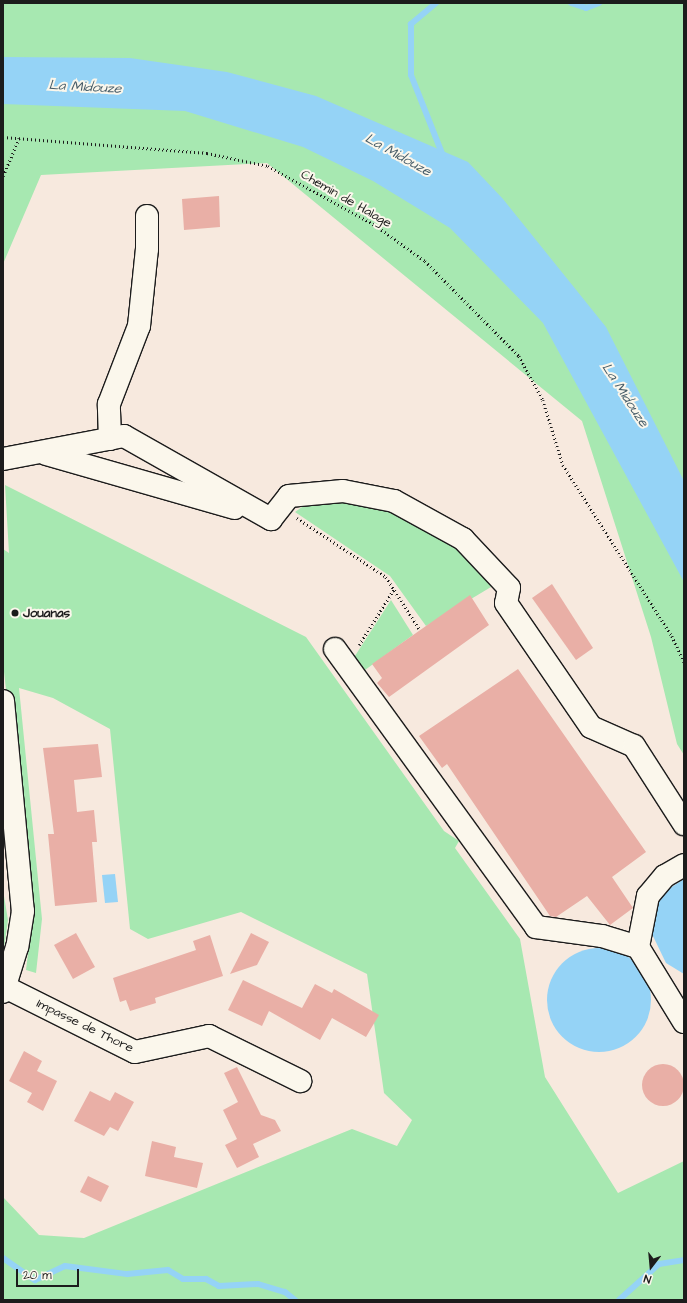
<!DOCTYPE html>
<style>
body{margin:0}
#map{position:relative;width:687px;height:1303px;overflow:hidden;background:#f7e9de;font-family:"Architects Daughter",sans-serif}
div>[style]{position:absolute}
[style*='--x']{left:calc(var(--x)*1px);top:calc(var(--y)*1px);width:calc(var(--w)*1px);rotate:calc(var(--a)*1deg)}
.green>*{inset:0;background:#a7e8b1}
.water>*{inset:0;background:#95d3f6}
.round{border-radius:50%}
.stream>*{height:6px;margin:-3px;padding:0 3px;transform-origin:3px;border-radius:3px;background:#95d3f6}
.building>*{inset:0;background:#e9afa6}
.path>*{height:2.5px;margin-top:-1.25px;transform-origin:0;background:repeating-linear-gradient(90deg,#1c1c1c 0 1px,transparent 0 4px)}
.roads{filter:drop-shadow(1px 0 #1c1c1c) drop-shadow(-1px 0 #1c1c1c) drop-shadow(0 1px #1c1c1c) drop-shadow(0 -1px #1c1c1c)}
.minor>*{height:22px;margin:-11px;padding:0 11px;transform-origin:11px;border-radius:11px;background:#fbf7ec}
.dots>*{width:11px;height:11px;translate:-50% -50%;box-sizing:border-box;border:2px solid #fbf7ec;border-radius:50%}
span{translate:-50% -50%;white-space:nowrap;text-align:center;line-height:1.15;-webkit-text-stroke:4px #fbf7ec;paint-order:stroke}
.street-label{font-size:13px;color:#1c1c1c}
.poi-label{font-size:13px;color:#1c1c1c;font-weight:700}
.left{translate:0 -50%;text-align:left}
.water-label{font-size:14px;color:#465c68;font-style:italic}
.frame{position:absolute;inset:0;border:4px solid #1c1c1c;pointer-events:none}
.north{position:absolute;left:631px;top:1247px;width:40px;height:40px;-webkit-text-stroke:3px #fbf7ec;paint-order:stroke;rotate:196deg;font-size:11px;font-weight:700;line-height:16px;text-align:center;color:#1c1c1c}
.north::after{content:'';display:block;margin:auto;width:14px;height:18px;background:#1c1c1c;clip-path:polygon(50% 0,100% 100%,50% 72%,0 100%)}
.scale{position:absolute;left:16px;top:1269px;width:63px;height:18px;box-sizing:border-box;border:2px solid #1c1c1c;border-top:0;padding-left:5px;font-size:12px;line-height:14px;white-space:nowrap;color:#1c1c1c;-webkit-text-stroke:3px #fbf7ec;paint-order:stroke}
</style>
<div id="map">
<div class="green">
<i style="clip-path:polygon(3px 3px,684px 3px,684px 755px,677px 744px,651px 637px,582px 421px,267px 163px,41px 175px,3px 264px)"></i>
<i style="clip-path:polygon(5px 485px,306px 637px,444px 831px,459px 841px,455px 848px,520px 939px,545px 1077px,618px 1193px,684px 1161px,684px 1300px,3px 1300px,3px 1197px,39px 1235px,84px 1238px,352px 1129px,397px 1146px,412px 1120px,384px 1093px,367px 974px,241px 912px,148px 939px,130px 929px,110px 729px,53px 698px,19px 688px,42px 919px,36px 973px,26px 970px,32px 920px,3px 663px,3px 549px,9px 553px)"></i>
<i style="clip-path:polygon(333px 501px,382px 508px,421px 524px,469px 555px,491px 587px,426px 626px,390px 576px,295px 512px,302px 507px)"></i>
<i style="clip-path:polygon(391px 600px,413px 635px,365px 670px,353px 659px)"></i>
<i style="clip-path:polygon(3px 890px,8px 920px,3px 955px)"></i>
</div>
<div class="water">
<i style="clip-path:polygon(3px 57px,130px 58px,227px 72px,316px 96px,468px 162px,503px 199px,606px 327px,684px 481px,684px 582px,543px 323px,450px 228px,373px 181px,303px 147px,185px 111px,3px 104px)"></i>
<i style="clip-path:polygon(115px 874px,118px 902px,105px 903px,102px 875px)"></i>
<i style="clip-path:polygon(684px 879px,684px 974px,666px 963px,652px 934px,657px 903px,667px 890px)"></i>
<i class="round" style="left:547px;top:948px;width:104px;height:104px"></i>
</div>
<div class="stream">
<i style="--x:436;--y:3;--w:33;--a:140"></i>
<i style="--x:411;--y:24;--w:51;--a:90"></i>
<i style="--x:411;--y:75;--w:87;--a:68.4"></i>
<i style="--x:571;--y:3;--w:16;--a:18"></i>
<i style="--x:586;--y:8;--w:14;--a:-21"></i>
<i style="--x:3;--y:1258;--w:39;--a:35"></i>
<i style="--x:35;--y:1280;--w:33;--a:-25"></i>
<i style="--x:65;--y:1266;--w:63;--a:7.4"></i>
<i style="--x:127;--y:1274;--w:41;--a:-5.6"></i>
<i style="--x:168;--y:1270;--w:17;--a:31"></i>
<i style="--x:183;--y:1279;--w:23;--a:0"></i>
<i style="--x:206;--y:1279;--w:15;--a:28"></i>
<i style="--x:219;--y:1286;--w:39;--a:-3"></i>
<i style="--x:258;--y:1284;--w:28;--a:17"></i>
<i style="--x:285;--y:1292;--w:13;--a:39"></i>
<i style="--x:619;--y:1300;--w:54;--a:-42"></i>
<i style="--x:659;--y:1264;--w:25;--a:-9"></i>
</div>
<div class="building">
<i style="clip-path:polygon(219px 196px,220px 227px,184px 230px,182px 199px)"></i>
<i style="clip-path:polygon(552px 584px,593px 648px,576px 660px,532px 598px)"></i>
<i style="clip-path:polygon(470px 595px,489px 625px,389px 697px,377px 683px,382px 678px,372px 664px)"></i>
<i style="clip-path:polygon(518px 669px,646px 852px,612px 877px,633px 908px,610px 925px,587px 896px,556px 917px,550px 916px,447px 764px,442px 768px,419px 736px)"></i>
<i style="clip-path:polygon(98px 744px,102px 777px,74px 780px,77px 812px,94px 810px,97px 842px,92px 842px,97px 902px,55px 906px,48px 834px,54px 834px,43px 748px)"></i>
<i style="clip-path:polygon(76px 933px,95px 967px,73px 979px,54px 945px)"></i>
<i style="clip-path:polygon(251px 933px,269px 942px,257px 965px,230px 974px)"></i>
<i style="clip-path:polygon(210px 935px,223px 976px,155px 998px,156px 1003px,130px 1011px,126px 1000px,120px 1002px,113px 978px,196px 950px,193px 941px)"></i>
<i style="clip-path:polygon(243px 980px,302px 1008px,315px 984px,332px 993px,334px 989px,379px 1015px,366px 1037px,332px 1018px,320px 1040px,269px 1011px,262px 1026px,228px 1010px)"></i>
<i style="clip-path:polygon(24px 1051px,42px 1061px,37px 1071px,57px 1081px,43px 1111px,27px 1102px,32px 1093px,9px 1081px)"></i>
<i class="round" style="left:642px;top:1064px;width:42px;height:42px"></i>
<i style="clip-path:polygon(237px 1067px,261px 1115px,275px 1120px,281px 1131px,253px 1144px,259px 1157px,237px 1168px,225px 1145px,237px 1139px,223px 1110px,238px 1102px,224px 1073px)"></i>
<i style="clip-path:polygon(90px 1091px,110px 1101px,115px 1092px,134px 1102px,118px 1131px,110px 1127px,104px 1136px,74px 1121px)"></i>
<i style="clip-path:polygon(152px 1141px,176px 1147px,174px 1157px,203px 1163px,197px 1188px,145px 1176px)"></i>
<i style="clip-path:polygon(88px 1176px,109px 1186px,101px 1202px,80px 1192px)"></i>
</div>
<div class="path">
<i style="--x:3;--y:137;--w:205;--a:4.5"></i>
<i style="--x:207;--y:153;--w:62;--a:12"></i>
<i style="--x:268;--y:166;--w:122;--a:28.9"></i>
<i style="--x:375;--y:225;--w:62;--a:35.8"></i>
<i style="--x:425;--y:261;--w:134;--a:45.3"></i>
<i style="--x:519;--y:356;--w:50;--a:61.4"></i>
<i style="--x:543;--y:400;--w:68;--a:72.9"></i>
<i style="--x:563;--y:465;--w:203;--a:57.5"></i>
<i style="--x:672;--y:636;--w:29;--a:65"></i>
<i style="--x:3;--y:176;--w:41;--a:-67.2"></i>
<i style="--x:297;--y:518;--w:107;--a:33.5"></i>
<i style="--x:386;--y:577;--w:63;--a:57.3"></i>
<i style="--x:359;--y:645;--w:66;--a:-58"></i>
</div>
<div class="roads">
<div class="minor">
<i style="--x:110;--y:439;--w:35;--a:-92"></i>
<i style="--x:109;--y:404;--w:84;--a:-69"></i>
<i style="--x:139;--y:326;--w:77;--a:-84.1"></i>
<i style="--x:147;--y:249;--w:33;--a:-90"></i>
<i style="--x:46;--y:454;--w:196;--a:16"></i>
<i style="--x:3;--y:459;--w:123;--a:-10.8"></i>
<i style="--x:124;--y:436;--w:169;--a:29.5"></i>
<i style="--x:271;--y:519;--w:29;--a:-52"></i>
<i style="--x:289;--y:496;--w:54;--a:-5.3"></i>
<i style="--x:343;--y:491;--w:52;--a:11.1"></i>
<i style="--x:394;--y:501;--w:79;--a:28.8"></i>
<i style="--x:463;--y:539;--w:67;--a:46.8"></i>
<i style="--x:509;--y:588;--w:15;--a:101"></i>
<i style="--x:506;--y:603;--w:150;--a:55.6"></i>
<i style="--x:591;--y:727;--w:47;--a:23.8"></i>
<i style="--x:634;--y:746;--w:93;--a:57.3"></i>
<i style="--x:335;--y:649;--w:343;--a:54.1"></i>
<i style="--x:536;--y:927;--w:67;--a:7.8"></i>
<i style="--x:602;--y:936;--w:38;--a:17"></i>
<i style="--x:638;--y:947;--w:88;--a:58.5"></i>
<i style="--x:3;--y:701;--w:211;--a:84.6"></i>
<i style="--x:23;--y:911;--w:36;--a:99"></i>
<i style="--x:17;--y:947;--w:47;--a:107.3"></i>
<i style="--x:638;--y:947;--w:52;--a:-78.9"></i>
<i style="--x:648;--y:896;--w:26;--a:-50"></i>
<i style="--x:665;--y:876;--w:22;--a:-30"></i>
<i style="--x:5;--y:987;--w:145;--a:26.6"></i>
<i style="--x:135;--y:1052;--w:76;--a:-12.2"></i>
<i style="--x:209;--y:1036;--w:102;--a:26.3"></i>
</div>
</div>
<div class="dots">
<i style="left:15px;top:613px;background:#1c1c1c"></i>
</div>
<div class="street-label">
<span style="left:346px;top:199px;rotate:30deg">Chemin de Halage</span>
<span style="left:85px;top:1026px;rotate:26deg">Impasse de Thore</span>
</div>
<div class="poi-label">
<span class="left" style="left:23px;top:613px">Jouanas</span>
</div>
<div class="water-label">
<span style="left:85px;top:87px;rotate:3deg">La Midouze</span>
<span style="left:398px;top:155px;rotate:29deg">La Midouze</span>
<span style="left:625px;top:395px;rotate:57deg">La Midouze</span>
</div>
<div class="frame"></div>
<div class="north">N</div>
<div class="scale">20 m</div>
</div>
